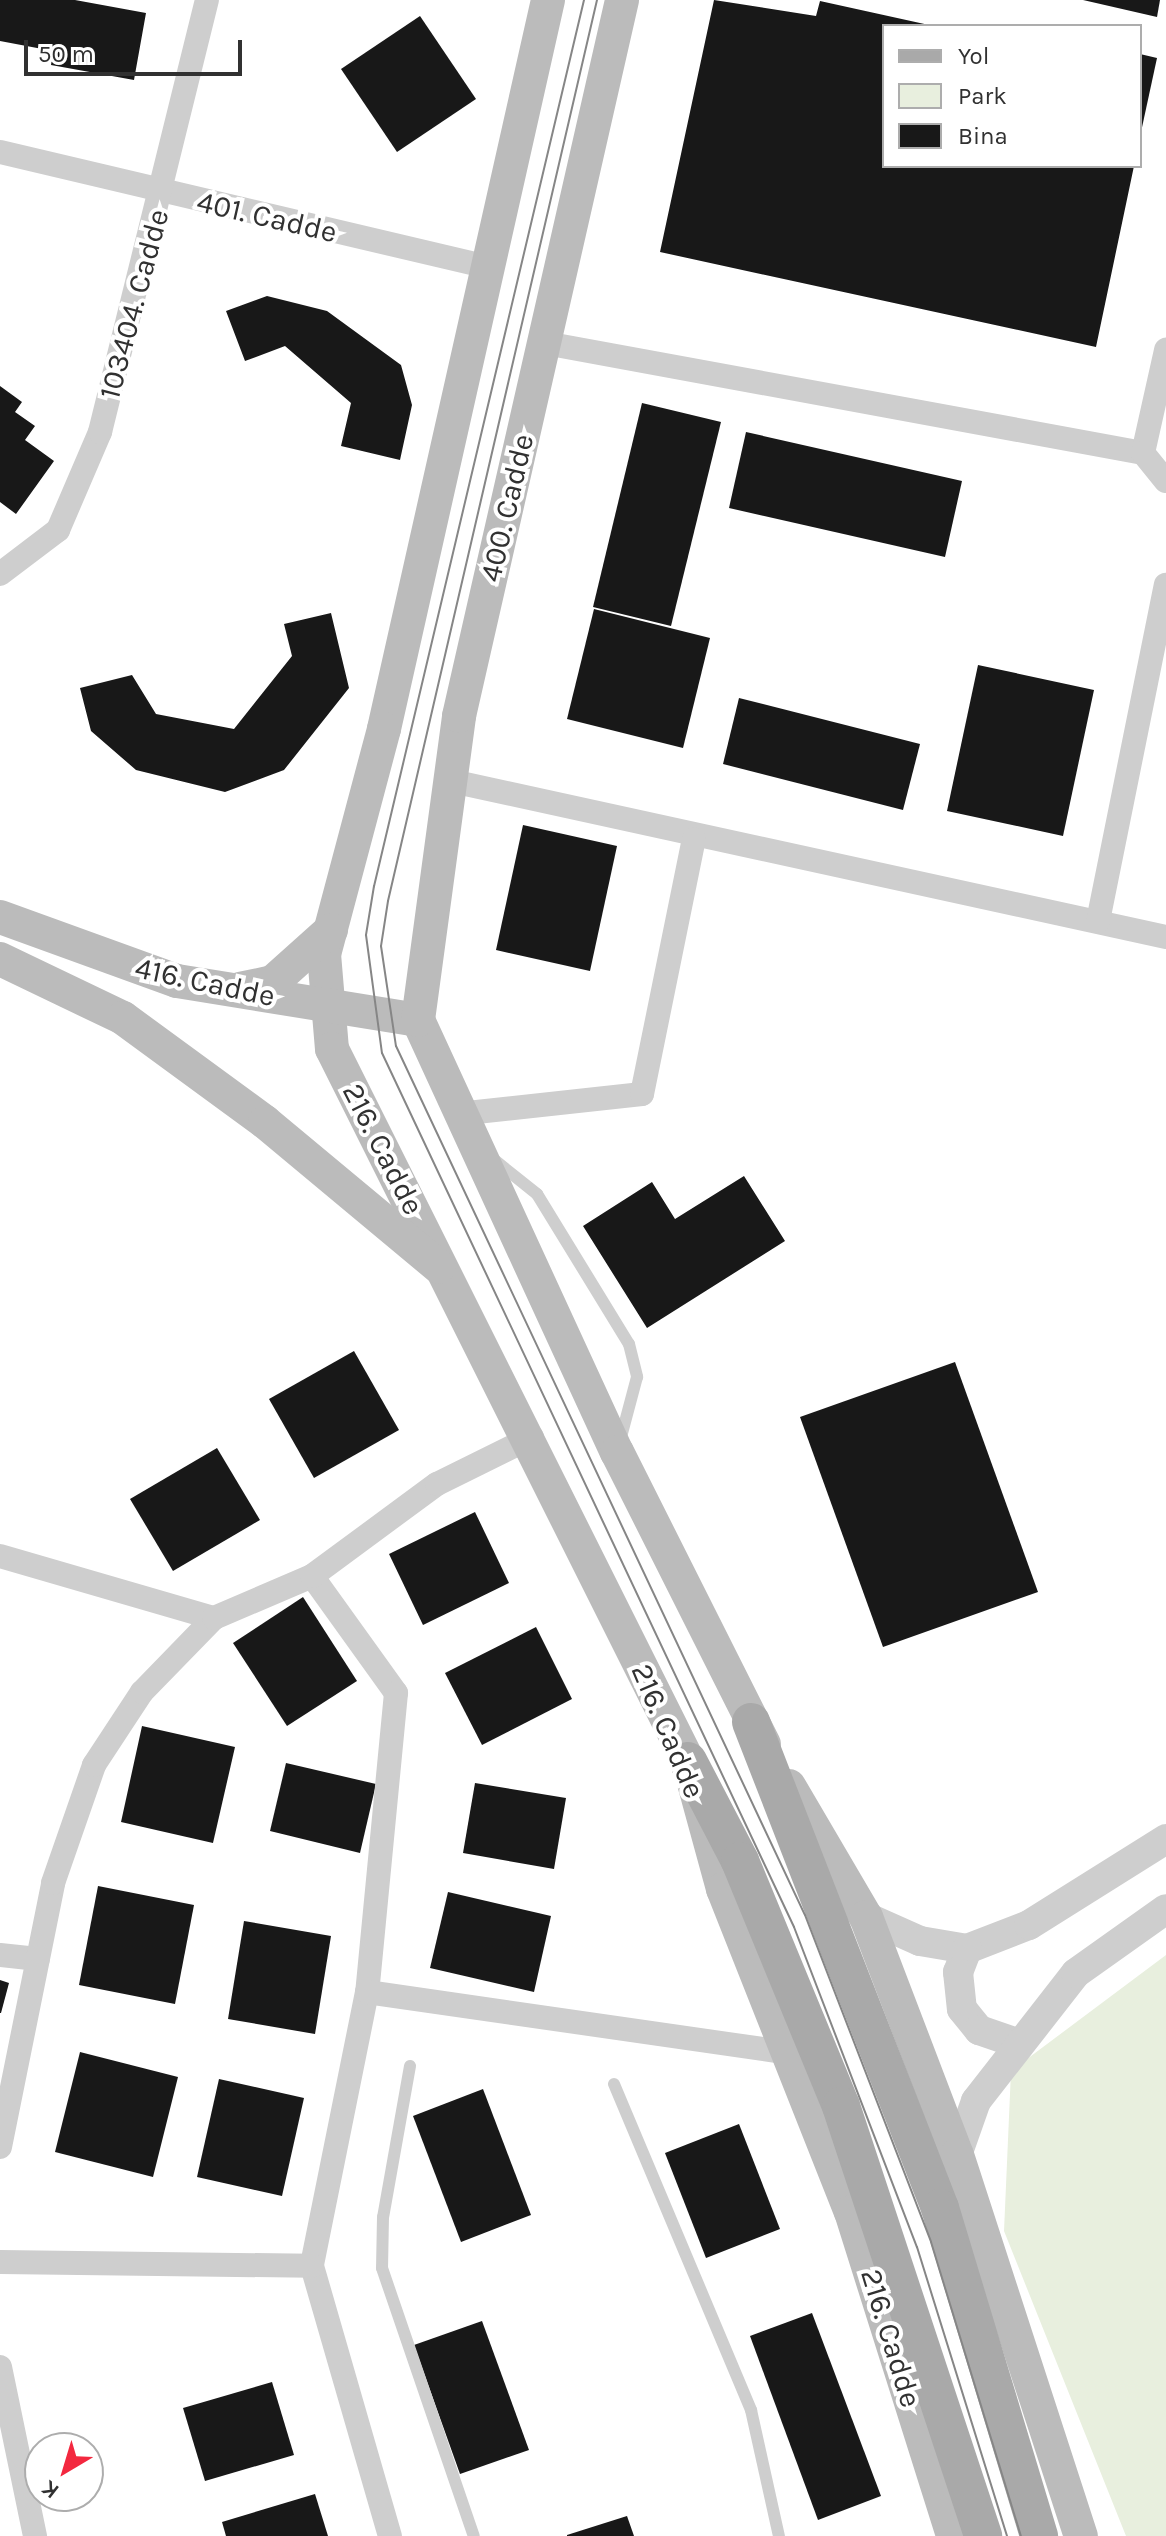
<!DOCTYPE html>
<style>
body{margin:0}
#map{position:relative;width:1166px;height:2536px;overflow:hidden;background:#fff;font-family:Karla,sans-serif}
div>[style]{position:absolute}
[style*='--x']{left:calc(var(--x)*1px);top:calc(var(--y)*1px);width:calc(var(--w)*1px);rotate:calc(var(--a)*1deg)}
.green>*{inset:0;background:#e8efde}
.building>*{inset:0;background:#181818}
.service>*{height:12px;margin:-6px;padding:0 6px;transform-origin:6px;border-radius:6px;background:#cecece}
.minor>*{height:24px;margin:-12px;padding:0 12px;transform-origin:12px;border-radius:12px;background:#cecece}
.tertiary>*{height:30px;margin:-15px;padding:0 15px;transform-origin:15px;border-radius:15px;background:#cecece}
.secondary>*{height:34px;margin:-17px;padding:0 17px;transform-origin:17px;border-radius:17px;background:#bbb}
.primary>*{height:38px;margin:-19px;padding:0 19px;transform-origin:19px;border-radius:19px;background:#a9a9a9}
.tram>*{height:2px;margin:-1px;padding:0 1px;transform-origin:1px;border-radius:1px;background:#868686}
span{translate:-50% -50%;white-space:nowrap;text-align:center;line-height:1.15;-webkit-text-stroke:8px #fff;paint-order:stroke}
.street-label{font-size:30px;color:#313131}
.legend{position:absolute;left:882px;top:24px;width:260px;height:144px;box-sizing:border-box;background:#fff;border:2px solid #adadad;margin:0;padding:10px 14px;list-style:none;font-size:24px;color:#313131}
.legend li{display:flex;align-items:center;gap:16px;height:40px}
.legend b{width:40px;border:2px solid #adadad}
.north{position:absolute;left:24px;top:2432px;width:80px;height:80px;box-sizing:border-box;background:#fff;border:2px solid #adadad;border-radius:50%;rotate:218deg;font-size:22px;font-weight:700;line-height:32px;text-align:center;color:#313131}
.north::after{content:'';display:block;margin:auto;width:28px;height:36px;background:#f3283f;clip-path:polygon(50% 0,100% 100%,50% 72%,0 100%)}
.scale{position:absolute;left:24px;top:40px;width:218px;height:36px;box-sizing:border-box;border:4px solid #313131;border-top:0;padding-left:10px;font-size:24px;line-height:28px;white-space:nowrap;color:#313131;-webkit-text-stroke:6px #fff;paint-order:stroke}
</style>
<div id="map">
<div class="green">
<i style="clip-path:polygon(1166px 1955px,1166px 2536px,1126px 2536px,1004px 2231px,1011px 2071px)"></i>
</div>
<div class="building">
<i style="clip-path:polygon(0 0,75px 0,146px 13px,134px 80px,51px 65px,53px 51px,0 41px)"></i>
<i style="clip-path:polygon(714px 0,816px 16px,820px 1px,929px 25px,884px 26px,884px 166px,1134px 166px,1096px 347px,660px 252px)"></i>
<i style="clip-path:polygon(1083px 0,1160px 0,1157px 17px)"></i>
<i style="clip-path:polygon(420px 16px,476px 99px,397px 152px,341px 69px)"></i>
<i style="clip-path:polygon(1140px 54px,1157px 58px,1141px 132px,1140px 132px)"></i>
<i style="clip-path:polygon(267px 296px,327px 311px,401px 365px,412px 405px,400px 460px,341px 446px,351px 403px,285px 346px,245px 361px,226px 311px)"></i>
<i style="clip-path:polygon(0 386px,22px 402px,15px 412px,35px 426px,25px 440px,54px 461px,16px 514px,0 502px)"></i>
<i style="clip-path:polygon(642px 403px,721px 422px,671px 626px,593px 607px)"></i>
<i style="clip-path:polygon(746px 432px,962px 481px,945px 557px,729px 508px)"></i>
<i style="clip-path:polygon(594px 609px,710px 638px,683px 748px,567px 719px)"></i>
<i style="clip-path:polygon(331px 613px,349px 688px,284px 770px,225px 792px,136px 770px,91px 731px,80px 688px,132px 675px,156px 714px,234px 729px,292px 656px,284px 624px)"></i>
<i style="clip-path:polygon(978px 665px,1094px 690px,1063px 836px,947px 811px)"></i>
<i style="clip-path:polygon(739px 698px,920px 744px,903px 810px,723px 764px)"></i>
<i style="clip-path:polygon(523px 825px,617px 846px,590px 971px,496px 950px)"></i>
<i style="clip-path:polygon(744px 1176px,785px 1241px,647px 1328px,583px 1226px,652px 1182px,675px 1219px)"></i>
<i style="clip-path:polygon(354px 1351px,399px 1430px,314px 1478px,269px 1399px)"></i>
<i style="clip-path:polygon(955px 1362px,1038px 1592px,883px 1647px,800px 1417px)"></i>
<i style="clip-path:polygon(217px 1448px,260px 1520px,173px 1571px,130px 1499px)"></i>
<i style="clip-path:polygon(475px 1512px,509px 1583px,423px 1625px,389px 1554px)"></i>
<i style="clip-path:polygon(303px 1597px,357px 1681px,287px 1726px,233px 1643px)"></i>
<i style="clip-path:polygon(536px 1627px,572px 1699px,482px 1745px,445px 1673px)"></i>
<i style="clip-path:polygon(142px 1726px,235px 1747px,213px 1843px,121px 1822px)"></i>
<i style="clip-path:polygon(286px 1763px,376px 1784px,360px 1853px,270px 1831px)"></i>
<i style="clip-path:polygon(475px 1783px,566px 1798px,554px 1869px,463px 1853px)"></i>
<i style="clip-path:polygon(98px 1886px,194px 1905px,175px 2004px,79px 1985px)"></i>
<i style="clip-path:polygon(448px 1892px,551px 1916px,534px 1992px,430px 1968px)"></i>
<i style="clip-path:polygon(244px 1921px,331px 1936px,315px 2034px,228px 2019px)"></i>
<i style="clip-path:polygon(0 1980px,9px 1983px,1px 2013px,0 2013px)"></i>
<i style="clip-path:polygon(80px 2052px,178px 2077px,153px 2177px,55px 2152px)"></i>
<i style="clip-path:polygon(219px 2079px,304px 2098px,282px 2196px,197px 2177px)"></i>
<i style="clip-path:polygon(483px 2089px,531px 2215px,461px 2242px,413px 2116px)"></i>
<i style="clip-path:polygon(739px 2124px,780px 2229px,706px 2258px,665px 2153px)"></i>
<i style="clip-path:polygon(812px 2313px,881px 2496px,818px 2520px,750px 2336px)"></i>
<i style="clip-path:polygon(482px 2321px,529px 2450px,460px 2474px,414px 2345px)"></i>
<i style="clip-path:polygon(272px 2382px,294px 2455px,205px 2481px,183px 2408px)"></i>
<i style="clip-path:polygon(315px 2494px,328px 2536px,226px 2536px,222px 2522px)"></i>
<i style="clip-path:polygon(627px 2516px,634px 2536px,567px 2536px,567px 2535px)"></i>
</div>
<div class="service">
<i style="--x:492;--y:1158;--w:58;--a:38.7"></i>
<i style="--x:537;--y:1194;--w:176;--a:58.5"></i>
<i style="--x:629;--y:1344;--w:34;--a:76"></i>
<i style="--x:637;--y:1377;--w:66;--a:104.9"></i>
<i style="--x:410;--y:2066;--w:153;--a:100.1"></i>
<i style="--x:383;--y:2217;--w:51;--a:91.1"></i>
<i style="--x:382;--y:2268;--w:283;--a:71.1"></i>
<i style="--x:614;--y:2084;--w:354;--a:67.2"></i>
<i style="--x:751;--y:2410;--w:129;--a:77.5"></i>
</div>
<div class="minor">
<i style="--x:0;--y:152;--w:501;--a:13.26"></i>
<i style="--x:545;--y:343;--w:608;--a:10.42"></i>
<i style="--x:1143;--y:453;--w:106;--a:-77.4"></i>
<i style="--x:1143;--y:453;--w:36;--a:51"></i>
<i style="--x:0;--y:574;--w:73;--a:-37.2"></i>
<i style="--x:58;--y:530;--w:107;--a:-66.8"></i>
<i style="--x:100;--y:432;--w:445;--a:-76.1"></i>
<i style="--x:447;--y:780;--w:736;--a:12.32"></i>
<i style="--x:1098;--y:921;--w:343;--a:-78.6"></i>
<i style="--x:458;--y:1114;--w:185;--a:-6.2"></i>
<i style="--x:642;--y:1094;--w:260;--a:-78.5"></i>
<i style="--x:0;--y:1556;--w:223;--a:16.2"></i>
<i style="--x:312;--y:1576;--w:144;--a:54.3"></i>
<i style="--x:396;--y:1693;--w:300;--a:95.5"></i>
<i style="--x:367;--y:1992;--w:279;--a:101.4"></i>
<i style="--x:312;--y:2266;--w:281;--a:73.9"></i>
<i style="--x:0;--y:1955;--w:38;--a:6"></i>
<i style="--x:367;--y:1992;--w:428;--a:8.2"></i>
<i style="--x:0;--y:2147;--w:269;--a:-78.6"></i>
<i style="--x:53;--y:1883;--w:125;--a:-70.8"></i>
<i style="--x:94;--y:1765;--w:87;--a:-56.7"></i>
<i style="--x:142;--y:1692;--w:103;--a:-45.8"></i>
<i style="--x:214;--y:1618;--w:107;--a:-23.2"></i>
<i style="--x:312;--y:1576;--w:155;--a:-36.4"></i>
<i style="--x:437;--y:1484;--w:106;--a:-26.3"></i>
<i style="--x:0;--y:2262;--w:312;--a:0.7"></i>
<i style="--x:0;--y:2367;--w:173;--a:78.3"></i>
</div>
<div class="tertiary">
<i style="--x:866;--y:1917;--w:59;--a:24"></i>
<i style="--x:920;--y:1941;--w:48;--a:9.7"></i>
<i style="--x:967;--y:1949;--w:66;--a:-21.2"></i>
<i style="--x:1029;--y:1925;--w:162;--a:-32.1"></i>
<i style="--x:967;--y:1949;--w:25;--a:111"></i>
<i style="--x:958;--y:1972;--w:37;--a:84"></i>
<i style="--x:962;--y:2009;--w:27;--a:51"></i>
<i style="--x:979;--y:2030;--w:40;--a:18.9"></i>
<i style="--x:957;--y:2155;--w:57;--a:-70.6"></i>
<i style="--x:976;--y:2101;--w:162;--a:-52"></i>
<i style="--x:1076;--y:1973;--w:110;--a:-35.4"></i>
</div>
<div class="secondary">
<i style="--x:548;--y:0;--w:747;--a:102.68"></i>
<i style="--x:384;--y:729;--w:233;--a:104.9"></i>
<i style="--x:324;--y:954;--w:95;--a:85.2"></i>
<i style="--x:332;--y:1049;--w:796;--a:63.43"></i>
<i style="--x:688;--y:1761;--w:133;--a:74.7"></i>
<i style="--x:723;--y:1889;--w:347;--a:68.4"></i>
<i style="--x:851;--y:2212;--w:340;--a:72.5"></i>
<i style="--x:0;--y:917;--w:188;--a:19.9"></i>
<i style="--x:177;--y:981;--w:244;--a:9.2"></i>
<i style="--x:0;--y:959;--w:136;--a:25.6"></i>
<i style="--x:123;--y:1018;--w:176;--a:36.2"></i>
<i style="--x:265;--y:1122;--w:226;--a:39.8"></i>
<i style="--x:240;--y:989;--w:34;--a:-12"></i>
<i style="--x:273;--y:982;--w:78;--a:-41.9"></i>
<i style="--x:418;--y:1020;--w:476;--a:65.3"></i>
<i style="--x:617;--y:1452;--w:327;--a:63.3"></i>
<i style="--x:418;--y:1020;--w:307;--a:-82.3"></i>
<i style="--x:459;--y:716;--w:734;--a:-77.17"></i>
<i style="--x:789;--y:1786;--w:152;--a:59.6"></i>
<i style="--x:866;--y:1917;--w:255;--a:69.1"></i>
<i style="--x:957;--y:2155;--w:401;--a:72"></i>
</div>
<div class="primary">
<i style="--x:751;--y:1722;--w:521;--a:68.75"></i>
<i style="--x:940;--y:2208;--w:343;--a:73.2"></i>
<i style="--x:688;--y:1761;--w:113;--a:62.5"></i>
<i style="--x:740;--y:1861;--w:265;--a:67.6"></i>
<i style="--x:841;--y:2106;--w:453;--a:71.7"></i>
</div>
<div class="tram">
<i style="--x:584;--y:0;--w:911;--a:103.33"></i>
<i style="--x:374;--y:886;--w:50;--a:99.3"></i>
<i style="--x:366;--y:935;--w:119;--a:82.3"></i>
<i style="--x:382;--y:1053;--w:966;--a:64.76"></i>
<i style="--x:794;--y:1927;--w:343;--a:69"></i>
<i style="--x:917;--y:2247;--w:303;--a:72.7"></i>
<i style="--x:597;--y:0;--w:925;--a:103.06"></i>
<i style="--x:388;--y:901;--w:46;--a:98.8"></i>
<i style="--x:381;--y:946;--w:101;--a:81.5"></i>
<i style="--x:396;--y:1046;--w:960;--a:64.8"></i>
<i style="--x:805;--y:1915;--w:350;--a:68.9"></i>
<i style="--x:931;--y:2242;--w:307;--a:73"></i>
</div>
<div class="street-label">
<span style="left:267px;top:217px;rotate:13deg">401. Cadde</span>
<span style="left:134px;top:304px;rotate:-75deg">103404. Cadde</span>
<span style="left:507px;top:508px;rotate:-77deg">400. Cadde</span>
<span style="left:205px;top:982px;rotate:12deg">416. Cadde</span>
<span style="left:383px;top:1149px;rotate:63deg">216. Cadde</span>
<span style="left:668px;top:1731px;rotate:67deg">216. Cadde</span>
<span style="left:891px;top:2338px;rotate:73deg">216. Cadde</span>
</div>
<ul class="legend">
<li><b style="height:10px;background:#a9a9a9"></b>Yol</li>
<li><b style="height:22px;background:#e8efde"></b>Park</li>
<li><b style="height:22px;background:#181818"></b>Bina</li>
</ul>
<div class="north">K</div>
<div class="scale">50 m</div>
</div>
